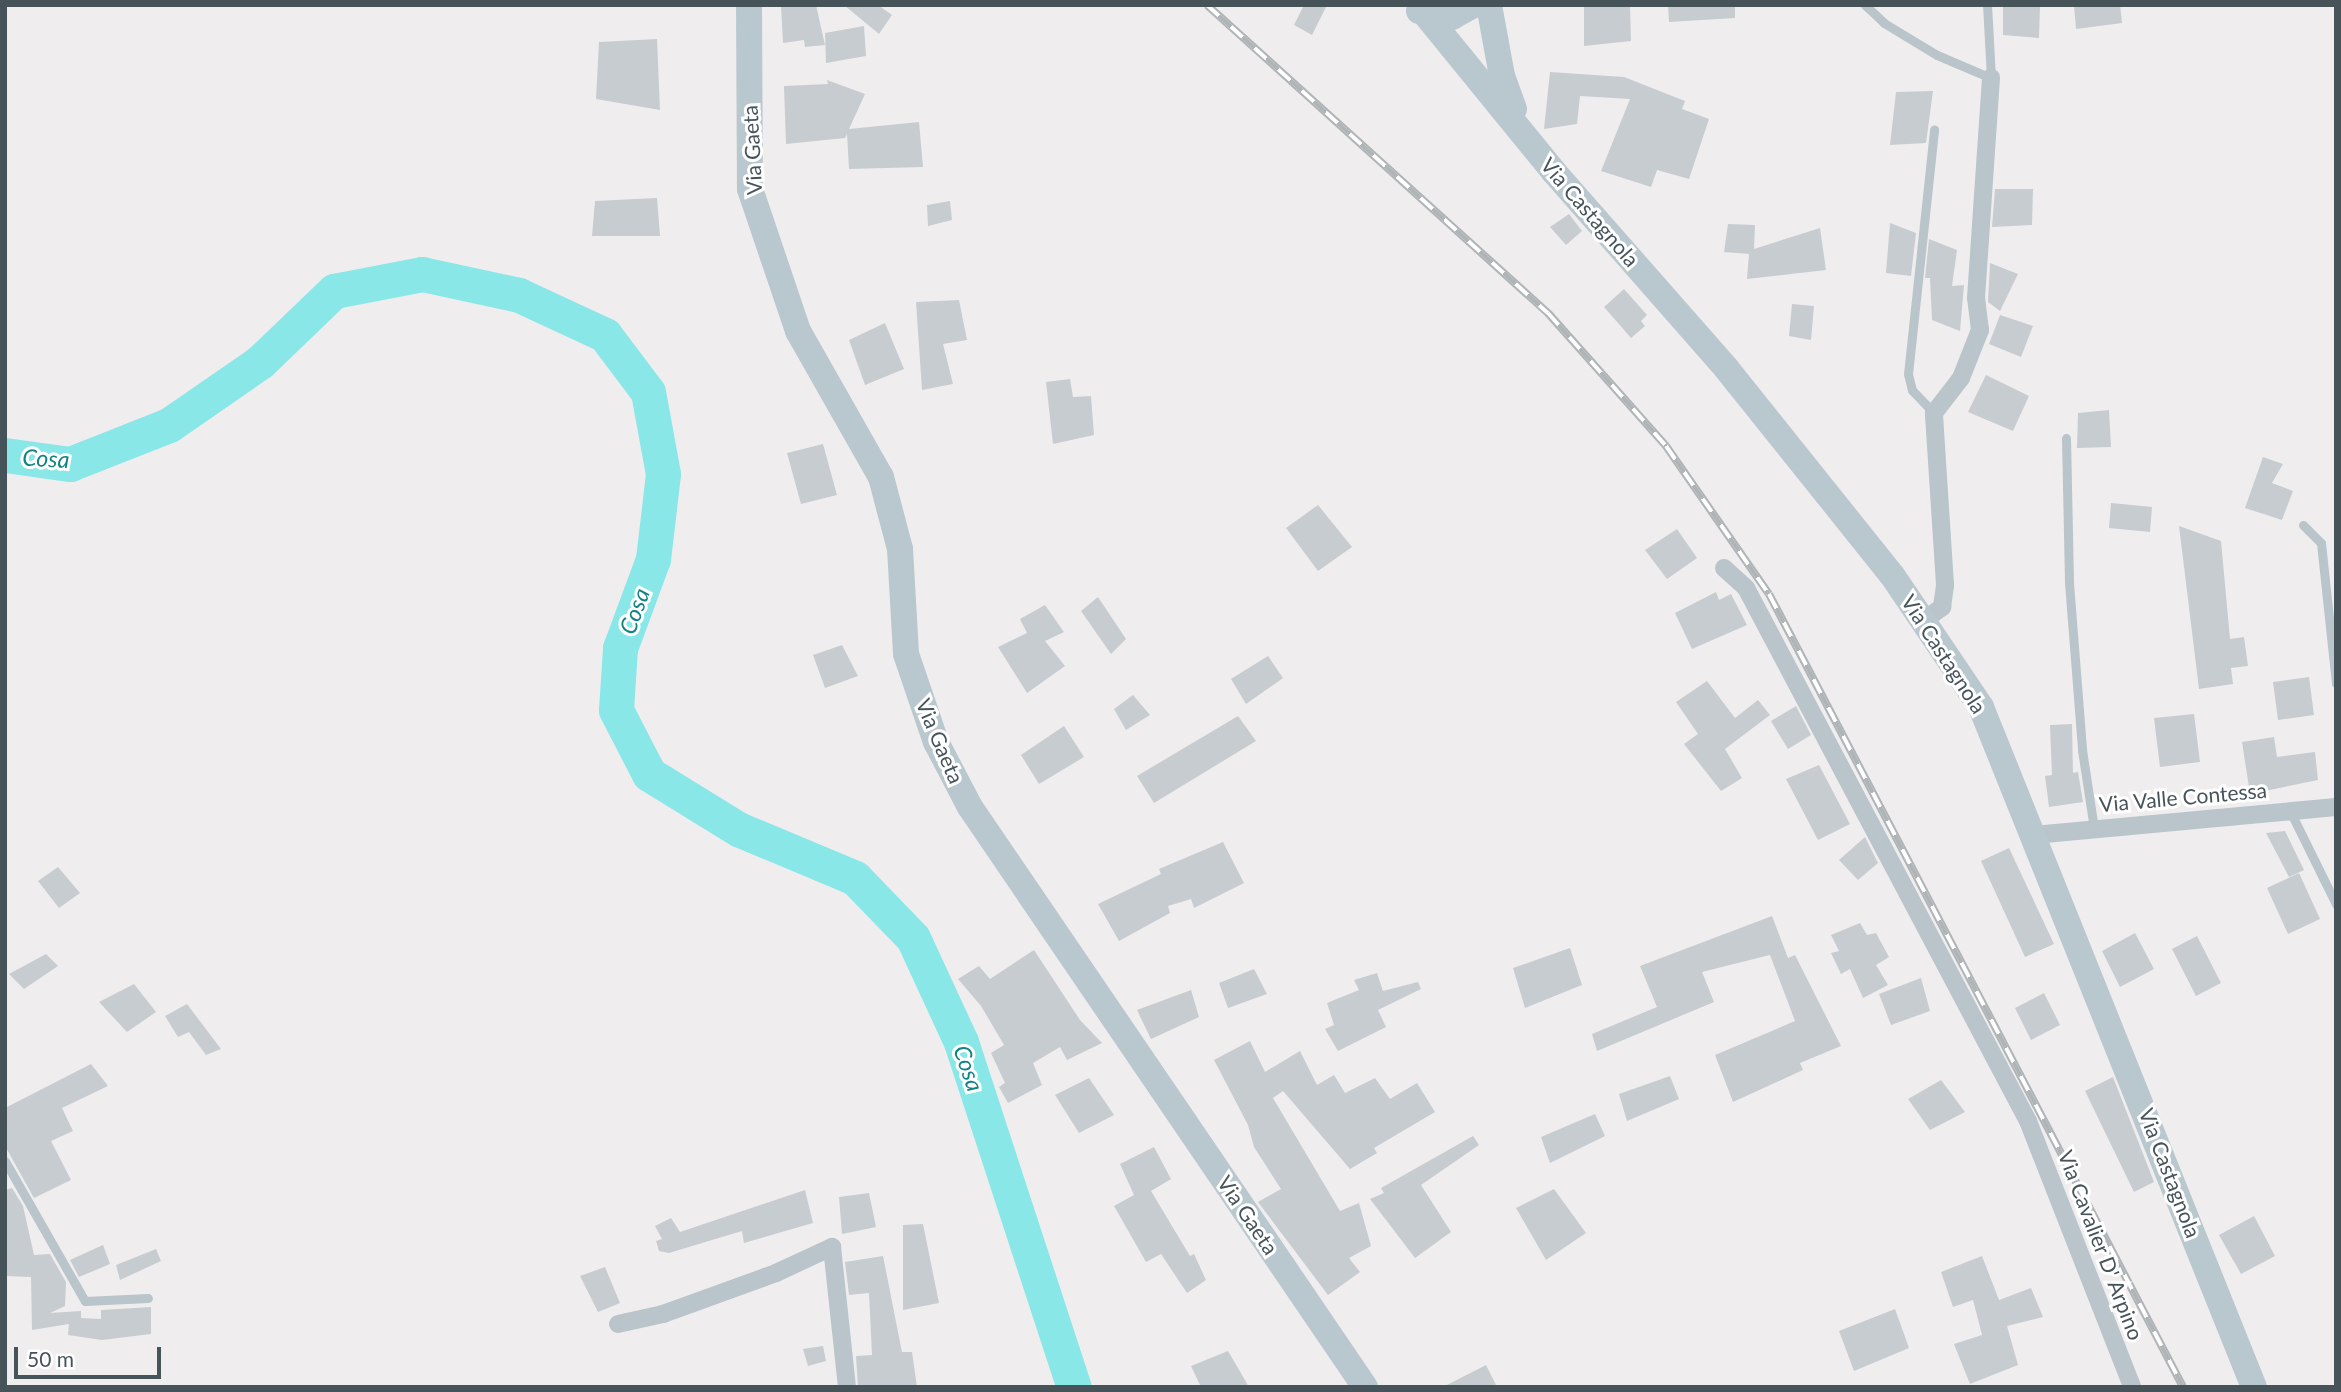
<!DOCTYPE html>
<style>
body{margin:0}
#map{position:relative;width:2341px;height:1392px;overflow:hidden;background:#f0edee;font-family:Lato,sans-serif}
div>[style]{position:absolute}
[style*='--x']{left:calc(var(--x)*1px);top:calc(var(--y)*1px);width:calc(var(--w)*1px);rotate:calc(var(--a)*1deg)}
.river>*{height:35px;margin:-17.5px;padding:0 17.5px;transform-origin:17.5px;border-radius:17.5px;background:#8ae7e8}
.building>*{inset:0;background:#c7ccd0}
.lane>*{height:9px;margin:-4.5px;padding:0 4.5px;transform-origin:4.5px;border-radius:4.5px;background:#b9c5ca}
.street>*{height:18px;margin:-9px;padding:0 9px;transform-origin:9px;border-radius:9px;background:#b9c5ca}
.secondary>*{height:26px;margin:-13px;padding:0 13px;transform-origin:13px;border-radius:13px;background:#b9c8cf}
.rail>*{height:8px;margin-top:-4px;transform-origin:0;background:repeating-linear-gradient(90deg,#fff 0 16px,#afb4b7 0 32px);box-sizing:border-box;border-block:2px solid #afb4b7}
span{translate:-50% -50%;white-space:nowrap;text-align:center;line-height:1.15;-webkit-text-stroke:6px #fff;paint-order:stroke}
.street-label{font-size:21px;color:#46545a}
.water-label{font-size:23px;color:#118385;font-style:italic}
.frame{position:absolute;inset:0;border:7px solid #46545a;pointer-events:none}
.scale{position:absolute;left:14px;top:1347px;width:147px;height:32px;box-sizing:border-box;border:4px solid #46545a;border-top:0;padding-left:9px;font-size:21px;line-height:24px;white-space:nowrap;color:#46545a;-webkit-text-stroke:5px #fff;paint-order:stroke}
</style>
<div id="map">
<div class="river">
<i style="--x:5;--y:455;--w:66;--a:7.9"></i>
<i style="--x:70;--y:464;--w:106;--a:-21.5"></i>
<i style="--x:169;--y:425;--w:111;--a:-34.7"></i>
<i style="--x:260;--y:362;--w:103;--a:-43.8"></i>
<i style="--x:334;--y:291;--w:90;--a:-10.9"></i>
<i style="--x:422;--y:274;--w:99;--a:12.2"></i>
<i style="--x:519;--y:295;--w:95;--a:24.9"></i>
<i style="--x:605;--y:335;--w:71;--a:53"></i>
<i style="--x:648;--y:392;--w:83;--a:79.6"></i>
<i style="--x:663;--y:474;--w:86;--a:96.7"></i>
<i style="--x:653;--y:559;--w:95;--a:110.3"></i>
<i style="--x:620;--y:648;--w:62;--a:93.7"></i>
<i style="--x:616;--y:710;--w:72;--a:62.7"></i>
<i style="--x:649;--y:774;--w:105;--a:31.7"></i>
<i style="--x:738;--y:829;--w:127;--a:22.7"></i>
<i style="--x:855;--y:878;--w:83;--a:46"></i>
<i style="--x:913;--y:938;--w:115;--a:65.2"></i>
<i style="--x:961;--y:1042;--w:363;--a:71.9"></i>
</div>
<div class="building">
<i style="clip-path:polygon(781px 5px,816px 5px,825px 45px,805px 47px,804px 40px,783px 43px)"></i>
<i style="clip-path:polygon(844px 5px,878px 5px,892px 15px,879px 34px)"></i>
<i style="clip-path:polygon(1304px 5px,1327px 5px,1312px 35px,1294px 25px)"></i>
<i style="clip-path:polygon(1584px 5px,1630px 5px,1631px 41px,1584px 46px)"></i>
<i style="clip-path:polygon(1668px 5px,1735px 5px,1735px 18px,1669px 22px)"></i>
<i style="clip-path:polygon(2003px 5px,2040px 5px,2039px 38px,2003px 35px)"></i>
<i style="clip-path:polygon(2074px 5px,2120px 5px,2122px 23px,2076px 29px)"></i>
<i style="clip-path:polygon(864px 26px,866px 56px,826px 63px,825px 33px)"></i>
<i style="clip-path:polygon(657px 39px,660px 110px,596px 99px,599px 42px)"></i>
<i style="clip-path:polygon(1550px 72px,1624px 77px,1685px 101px,1682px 109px,1709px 119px,1689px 179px,1657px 170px,1651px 187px,1601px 171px,1630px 99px,1580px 96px,1577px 124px,1544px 129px)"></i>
<i style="clip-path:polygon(827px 80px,865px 94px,849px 129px,919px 122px,923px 167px,849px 169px,847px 134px,845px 138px,786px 144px,784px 86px,828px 84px)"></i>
<i style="clip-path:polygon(1933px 91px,1926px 143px,1890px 145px,1896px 92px)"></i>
<i style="clip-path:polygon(1995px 189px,2033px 189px,2032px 225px,1992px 227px)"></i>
<i style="clip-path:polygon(657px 198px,660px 236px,592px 236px,595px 201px)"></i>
<i style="clip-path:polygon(950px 201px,952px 220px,928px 226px,927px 205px)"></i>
<i style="clip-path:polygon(1569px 214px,1582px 231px,1566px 245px,1550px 227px)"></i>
<i style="clip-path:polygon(1890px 223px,1916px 233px,1911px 276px,1886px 273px)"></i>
<i style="clip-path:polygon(1728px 224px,1755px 225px,1754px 249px,1820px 228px,1826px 270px,1747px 279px,1749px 254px,1724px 252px)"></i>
<i style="clip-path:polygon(1929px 239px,1957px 250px,1952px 286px,1964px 285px,1960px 331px,1932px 320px,1930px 278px,1925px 278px)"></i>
<i style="clip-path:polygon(1990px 263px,2018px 274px,2000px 311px,1988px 302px)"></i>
<i style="clip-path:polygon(1624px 289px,1647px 315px,1641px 321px,1645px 326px,1631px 338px,1604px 307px)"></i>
<i style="clip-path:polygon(959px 300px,967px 340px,943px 344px,953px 384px,922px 390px,916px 302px)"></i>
<i style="clip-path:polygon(1792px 304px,1814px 306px,1811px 340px,1789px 336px)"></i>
<i style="clip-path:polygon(2000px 315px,2033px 326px,2021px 357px,1989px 344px)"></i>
<i style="clip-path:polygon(885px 323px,904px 369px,865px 385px,849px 340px)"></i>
<i style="clip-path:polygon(1986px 375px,2029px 396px,2013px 431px,1968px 412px)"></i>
<i style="clip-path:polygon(1070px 379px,1073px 397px,1091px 396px,1094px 435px,1053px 444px,1046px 382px)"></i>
<i style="clip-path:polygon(2109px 410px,2111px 447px,2077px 448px,2078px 413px)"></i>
<i style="clip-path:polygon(823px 444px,837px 495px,801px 504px,787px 453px)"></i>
<i style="clip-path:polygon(2263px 457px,2283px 464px,2272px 483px,2293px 491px,2282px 520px,2245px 508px)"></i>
<i style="clip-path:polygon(2111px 503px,2152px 507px,2150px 532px,2109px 528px)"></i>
<i style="clip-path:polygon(1318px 505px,1352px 547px,1318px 571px,1286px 528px)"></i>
<i style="clip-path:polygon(2179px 526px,2221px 541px,2230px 639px,2244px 637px,2248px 666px,2231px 668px,2233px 684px,2199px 689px)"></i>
<i style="clip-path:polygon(1677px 529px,1697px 558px,1667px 579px,1645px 550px)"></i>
<i style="clip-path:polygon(1716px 592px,1719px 600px,1731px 594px,1747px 625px,1692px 649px,1675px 613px)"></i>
<i style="clip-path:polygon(1098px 597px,1126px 639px,1111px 654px,1081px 611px)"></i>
<i style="clip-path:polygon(1045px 605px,1064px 632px,1045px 641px,1065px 666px,1027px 693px,998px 647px,1027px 633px,1020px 619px)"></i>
<i style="clip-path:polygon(842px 645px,858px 676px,825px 688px,813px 655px)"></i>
<i style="clip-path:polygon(1268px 656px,1283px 678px,1246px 704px,1231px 679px)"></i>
<i style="clip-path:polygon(2309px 677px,2314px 715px,2278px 720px,2273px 682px)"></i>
<i style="clip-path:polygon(1707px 681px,1735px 718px,1758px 700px,1770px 715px,1725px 749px,1742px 778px,1721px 791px,1684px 744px,1698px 734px,1676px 702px)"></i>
<i style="clip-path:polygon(1133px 695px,1150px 715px,1126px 730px,1114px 709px)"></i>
<i style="clip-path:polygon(1796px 706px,1811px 735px,1788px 749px,1771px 721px)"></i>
<i style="clip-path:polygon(2194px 714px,2200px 762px,2160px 767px,2154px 718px)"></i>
<i style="clip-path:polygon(1238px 716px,1256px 741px,1154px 803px,1137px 776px)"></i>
<i style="clip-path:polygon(2072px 724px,2073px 773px,2078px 772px,2083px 802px,2049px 807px,2045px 776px,2052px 775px,2050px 725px)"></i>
<i style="clip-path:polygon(1064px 726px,1084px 757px,1039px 784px,1021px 755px)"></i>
<i style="clip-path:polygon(2274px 737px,2277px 757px,2315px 752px,2318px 780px,2250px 794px,2242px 742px)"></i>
<i style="clip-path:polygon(1819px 765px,1850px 824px,1818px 840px,1786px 779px)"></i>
<i style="clip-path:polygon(2285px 831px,2304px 870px,2289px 877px,2266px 833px)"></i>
<i style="clip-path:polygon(1865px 837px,1878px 863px,1858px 880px,1839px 860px)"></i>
<i style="clip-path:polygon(1223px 842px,1244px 883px,1194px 908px,1191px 899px,1168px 906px,1170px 913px,1119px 941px,1098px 904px,1161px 874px,1159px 869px)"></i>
<i style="clip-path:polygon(2009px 848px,2054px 944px,2025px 957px,1981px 861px)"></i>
<i style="clip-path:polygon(58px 867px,80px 893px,59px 908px,38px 881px)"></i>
<i style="clip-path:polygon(2299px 873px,2320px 919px,2288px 934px,2267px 888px)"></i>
<i style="clip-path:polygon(1772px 916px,1788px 958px,1795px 955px,1841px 1046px,1800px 1063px,1803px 1070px,1733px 1102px,1715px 1055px,1795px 1021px,1770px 955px,1702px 972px,1714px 1002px,1597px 1051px,1592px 1034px,1657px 1007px,1640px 966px)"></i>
<i style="clip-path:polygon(1860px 923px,1867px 935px,1876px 933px,1889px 957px,1876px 965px,1888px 985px,1863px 998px,1850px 969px,1841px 974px,1831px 953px,1839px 951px,1831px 935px)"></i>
<i style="clip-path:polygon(2135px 933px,2154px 969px,2120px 987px,2102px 951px)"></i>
<i style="clip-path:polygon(2197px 936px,2221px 983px,2196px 996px,2172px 949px)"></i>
<i style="clip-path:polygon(1570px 948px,1582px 985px,1525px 1008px,1513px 968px)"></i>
<i style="clip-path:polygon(1034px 950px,1080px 1020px,1102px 1043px,1067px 1060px,1060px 1047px,1033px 1063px,1042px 1085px,1008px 1103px,999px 1087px,1005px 1083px,991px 1053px,1004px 1045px,981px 1006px,958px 979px,979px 966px,990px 979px)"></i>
<i style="clip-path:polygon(46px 954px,58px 966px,24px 989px,9px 974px)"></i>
<i style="clip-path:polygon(1254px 969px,1267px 994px,1228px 1008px,1219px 983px)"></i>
<i style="clip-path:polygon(1377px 973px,1383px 991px,1418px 982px,1421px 989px,1378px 1010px,1386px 1027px,1338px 1051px,1325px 1029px,1334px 1025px,1327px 1003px,1359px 990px,1354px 980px)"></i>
<i style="clip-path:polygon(1921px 978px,1930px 1011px,1891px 1025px,1879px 994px)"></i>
<i style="clip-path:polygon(134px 984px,156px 1012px,127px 1032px,99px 1002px)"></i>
<i style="clip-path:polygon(1191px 990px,1199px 1017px,1151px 1039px,1137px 1010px)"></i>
<i style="clip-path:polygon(2044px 993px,2060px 1025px,2031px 1040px,2015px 1008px)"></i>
<i style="clip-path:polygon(187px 1004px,221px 1049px,206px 1055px,189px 1032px,178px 1037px,165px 1016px)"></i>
<i style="clip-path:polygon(1250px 1041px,1265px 1072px,1300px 1051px,1317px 1085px,1334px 1075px,1345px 1093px,1375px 1078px,1390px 1099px,1417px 1083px,1435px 1112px,1374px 1148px,1377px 1153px,1350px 1169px,1283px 1091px,1273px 1098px,1340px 1211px,1359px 1203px,1371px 1246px,1349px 1258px,1360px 1272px,1328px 1295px,1258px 1202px,1281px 1189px,1254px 1147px,1248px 1125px,1214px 1060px)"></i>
<i style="clip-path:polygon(91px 1064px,108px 1086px,62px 1108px,73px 1131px,51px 1141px,71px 1180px,34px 1198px,5px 1146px,5px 1108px)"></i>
<i style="clip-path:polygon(1670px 1076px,1679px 1099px,1627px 1121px,1619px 1094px)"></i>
<i style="clip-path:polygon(2113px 1077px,2154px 1182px,2134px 1192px,2085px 1091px)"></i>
<i style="clip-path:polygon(1089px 1078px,1114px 1115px,1079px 1133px,1055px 1095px)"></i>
<i style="clip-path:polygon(1941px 1080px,1965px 1112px,1930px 1130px,1908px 1099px)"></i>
<i style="clip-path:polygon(1595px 1114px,1605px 1136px,1550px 1163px,1541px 1137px)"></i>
<i style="clip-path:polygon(1473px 1136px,1479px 1145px,1421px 1185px,1451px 1232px,1415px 1258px,1370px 1199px,1384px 1193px,1381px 1188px)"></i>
<i style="clip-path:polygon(1154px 1147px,1171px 1179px,1151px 1191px,1190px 1256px,1194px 1254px,1206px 1280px,1187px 1293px,1161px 1254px,1146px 1262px,1114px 1206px,1134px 1195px,1120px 1164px)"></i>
<i style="clip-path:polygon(12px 1188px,23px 1206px,34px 1255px,50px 1254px,66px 1282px,65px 1306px,50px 1313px,81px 1311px,81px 1318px,101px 1319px,101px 1310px,151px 1307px,151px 1334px,102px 1340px,68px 1335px,69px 1324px,32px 1330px,31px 1277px,5px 1276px,5px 1190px)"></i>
<i style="clip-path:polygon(1554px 1189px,1586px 1233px,1546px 1260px,1516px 1208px)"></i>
<i style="clip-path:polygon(805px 1190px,813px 1223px,744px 1243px,742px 1231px,669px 1253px,659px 1251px,656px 1241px,662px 1239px,655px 1226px,671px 1218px,680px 1232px)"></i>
<i style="clip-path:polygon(869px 1193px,876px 1227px,842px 1234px,839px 1197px)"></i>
<i style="clip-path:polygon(2254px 1216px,2275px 1256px,2241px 1274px,2219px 1235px)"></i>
<i style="clip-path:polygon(923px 1224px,939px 1303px,903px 1310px,903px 1225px)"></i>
<i style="clip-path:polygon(103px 1245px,110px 1264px,79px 1277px,70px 1260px)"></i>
<i style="clip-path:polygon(156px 1249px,161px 1261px,120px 1280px,116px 1265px)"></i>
<i style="clip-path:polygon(883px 1256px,902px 1352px,912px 1352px,917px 1387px,858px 1387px,856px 1356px,872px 1355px,869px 1293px,849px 1295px,845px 1262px)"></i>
<i style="clip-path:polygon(1982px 1256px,1999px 1300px,2031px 1288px,2043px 1317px,2007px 1326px,2018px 1365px,1970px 1384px,1954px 1344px,1982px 1335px,1973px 1300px,1953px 1307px,1941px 1272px)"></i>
<i style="clip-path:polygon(605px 1267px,620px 1303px,598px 1312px,580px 1276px)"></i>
<i style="clip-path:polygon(1895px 1309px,1909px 1348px,1854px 1371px,1839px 1331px)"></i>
<i style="clip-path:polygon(823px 1346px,826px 1361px,808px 1366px,803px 1349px)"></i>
<i style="clip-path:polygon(1228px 1351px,1249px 1387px,1201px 1387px,1191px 1366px)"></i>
<i style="clip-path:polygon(1486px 1365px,1497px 1387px,1443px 1387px)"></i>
</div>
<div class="lane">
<i style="--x:1865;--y:5;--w:26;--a:43"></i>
<i style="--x:1884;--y:23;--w:62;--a:31.1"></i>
<i style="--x:1937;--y:55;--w:59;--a:23.1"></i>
<i style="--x:1991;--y:78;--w:73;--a:-93.1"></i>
<i style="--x:1934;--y:413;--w:32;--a:-134"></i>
<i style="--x:1912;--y:390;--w:16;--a:-104"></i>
<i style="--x:1908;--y:374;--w:246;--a:-83.9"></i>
<i style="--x:2066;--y:438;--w:145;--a:88.8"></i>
<i style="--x:2069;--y:583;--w:168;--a:85.5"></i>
<i style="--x:2082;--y:750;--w:79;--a:81.3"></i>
<i style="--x:2303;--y:525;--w:25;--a:45"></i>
<i style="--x:2321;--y:543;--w:141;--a:83.9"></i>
<i style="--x:2290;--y:811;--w:104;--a:63.7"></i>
<i style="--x:5;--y:1161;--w:161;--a:60.3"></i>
<i style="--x:85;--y:1301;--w:63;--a:-2.7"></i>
</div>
<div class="street">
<i style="--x:1724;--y:568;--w:30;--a:42"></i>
<i style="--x:1746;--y:588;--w:603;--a:62.12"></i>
<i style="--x:2028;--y:1121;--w:286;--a:68.6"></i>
<i style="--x:1923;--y:621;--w:24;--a:-36"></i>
<i style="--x:1942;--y:607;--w:22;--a:-82"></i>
<i style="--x:1945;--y:585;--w:172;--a:-93.7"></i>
<i style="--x:1934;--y:413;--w:44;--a:-52.4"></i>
<i style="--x:1961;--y:378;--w:52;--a:-68.4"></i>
<i style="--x:1980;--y:330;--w:32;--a:-97"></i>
<i style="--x:1976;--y:298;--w:221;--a:-86.1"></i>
<i style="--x:2034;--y:835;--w:303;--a:-5.3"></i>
<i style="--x:618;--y:1324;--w:46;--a:-12.5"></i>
<i style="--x:663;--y:1314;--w:120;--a:-19.9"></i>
<i style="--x:776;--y:1273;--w:62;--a:-24.9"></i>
<i style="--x:832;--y:1247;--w:141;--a:83.9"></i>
</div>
<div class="secondary">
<i style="--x:749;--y:5;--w:184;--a:89.7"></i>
<i style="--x:750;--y:189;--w:150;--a:71.3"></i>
<i style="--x:798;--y:331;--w:168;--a:60.4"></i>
<i style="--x:881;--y:477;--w:74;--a:75.2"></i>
<i style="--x:900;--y:549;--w:105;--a:86.7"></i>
<i style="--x:906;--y:654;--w:93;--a:71.2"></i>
<i style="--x:936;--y:742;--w:73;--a:62.4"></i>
<i style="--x:970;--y:807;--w:702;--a:55.74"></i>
<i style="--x:1489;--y:5;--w:72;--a:79.6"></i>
<i style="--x:1502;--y:76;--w:35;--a:70"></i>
<i style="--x:1419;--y:11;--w:34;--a:10"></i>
<i style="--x:1452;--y:17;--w:25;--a:-29"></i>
<i style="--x:1426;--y:15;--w:203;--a:50.8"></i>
<i style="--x:1554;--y:172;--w:261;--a:48.7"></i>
<i style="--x:1726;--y:368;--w:265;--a:51.3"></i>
<i style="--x:1892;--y:575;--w:159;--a:56"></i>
<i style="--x:1981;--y:707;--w:733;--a:68.13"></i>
</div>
<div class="rail">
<i style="--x:1207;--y:5;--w:460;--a:42.1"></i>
<i style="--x:1548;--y:313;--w:178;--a:48.4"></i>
<i style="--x:1666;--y:446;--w:180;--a:55.2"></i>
<i style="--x:1769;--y:594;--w:895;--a:62.43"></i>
</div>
<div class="street-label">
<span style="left:752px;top:150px;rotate:-93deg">Via Gaeta</span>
<span style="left:1590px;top:212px;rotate:49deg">Via Castagnola</span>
<span style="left:1944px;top:654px;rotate:57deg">Via Castagnola</span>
<span style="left:940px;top:741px;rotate:67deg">Via Gaeta</span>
<span style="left:2183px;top:797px;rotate:-5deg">Via Valle Contessa</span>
<span style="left:2170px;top:1173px;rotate:69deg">Via Castagnola</span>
<span style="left:1248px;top:1215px;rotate:56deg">Via Gaeta</span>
<span style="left:2101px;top:1245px;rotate:69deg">Via Cavalier D' Arpino</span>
</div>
<div class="water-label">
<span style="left:46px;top:458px;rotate:3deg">Cosa</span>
<span style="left:634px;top:611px;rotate:-70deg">Cosa</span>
<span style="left:969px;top:1068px;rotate:71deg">Cosa</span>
</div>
<div class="frame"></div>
<div class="scale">50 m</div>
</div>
